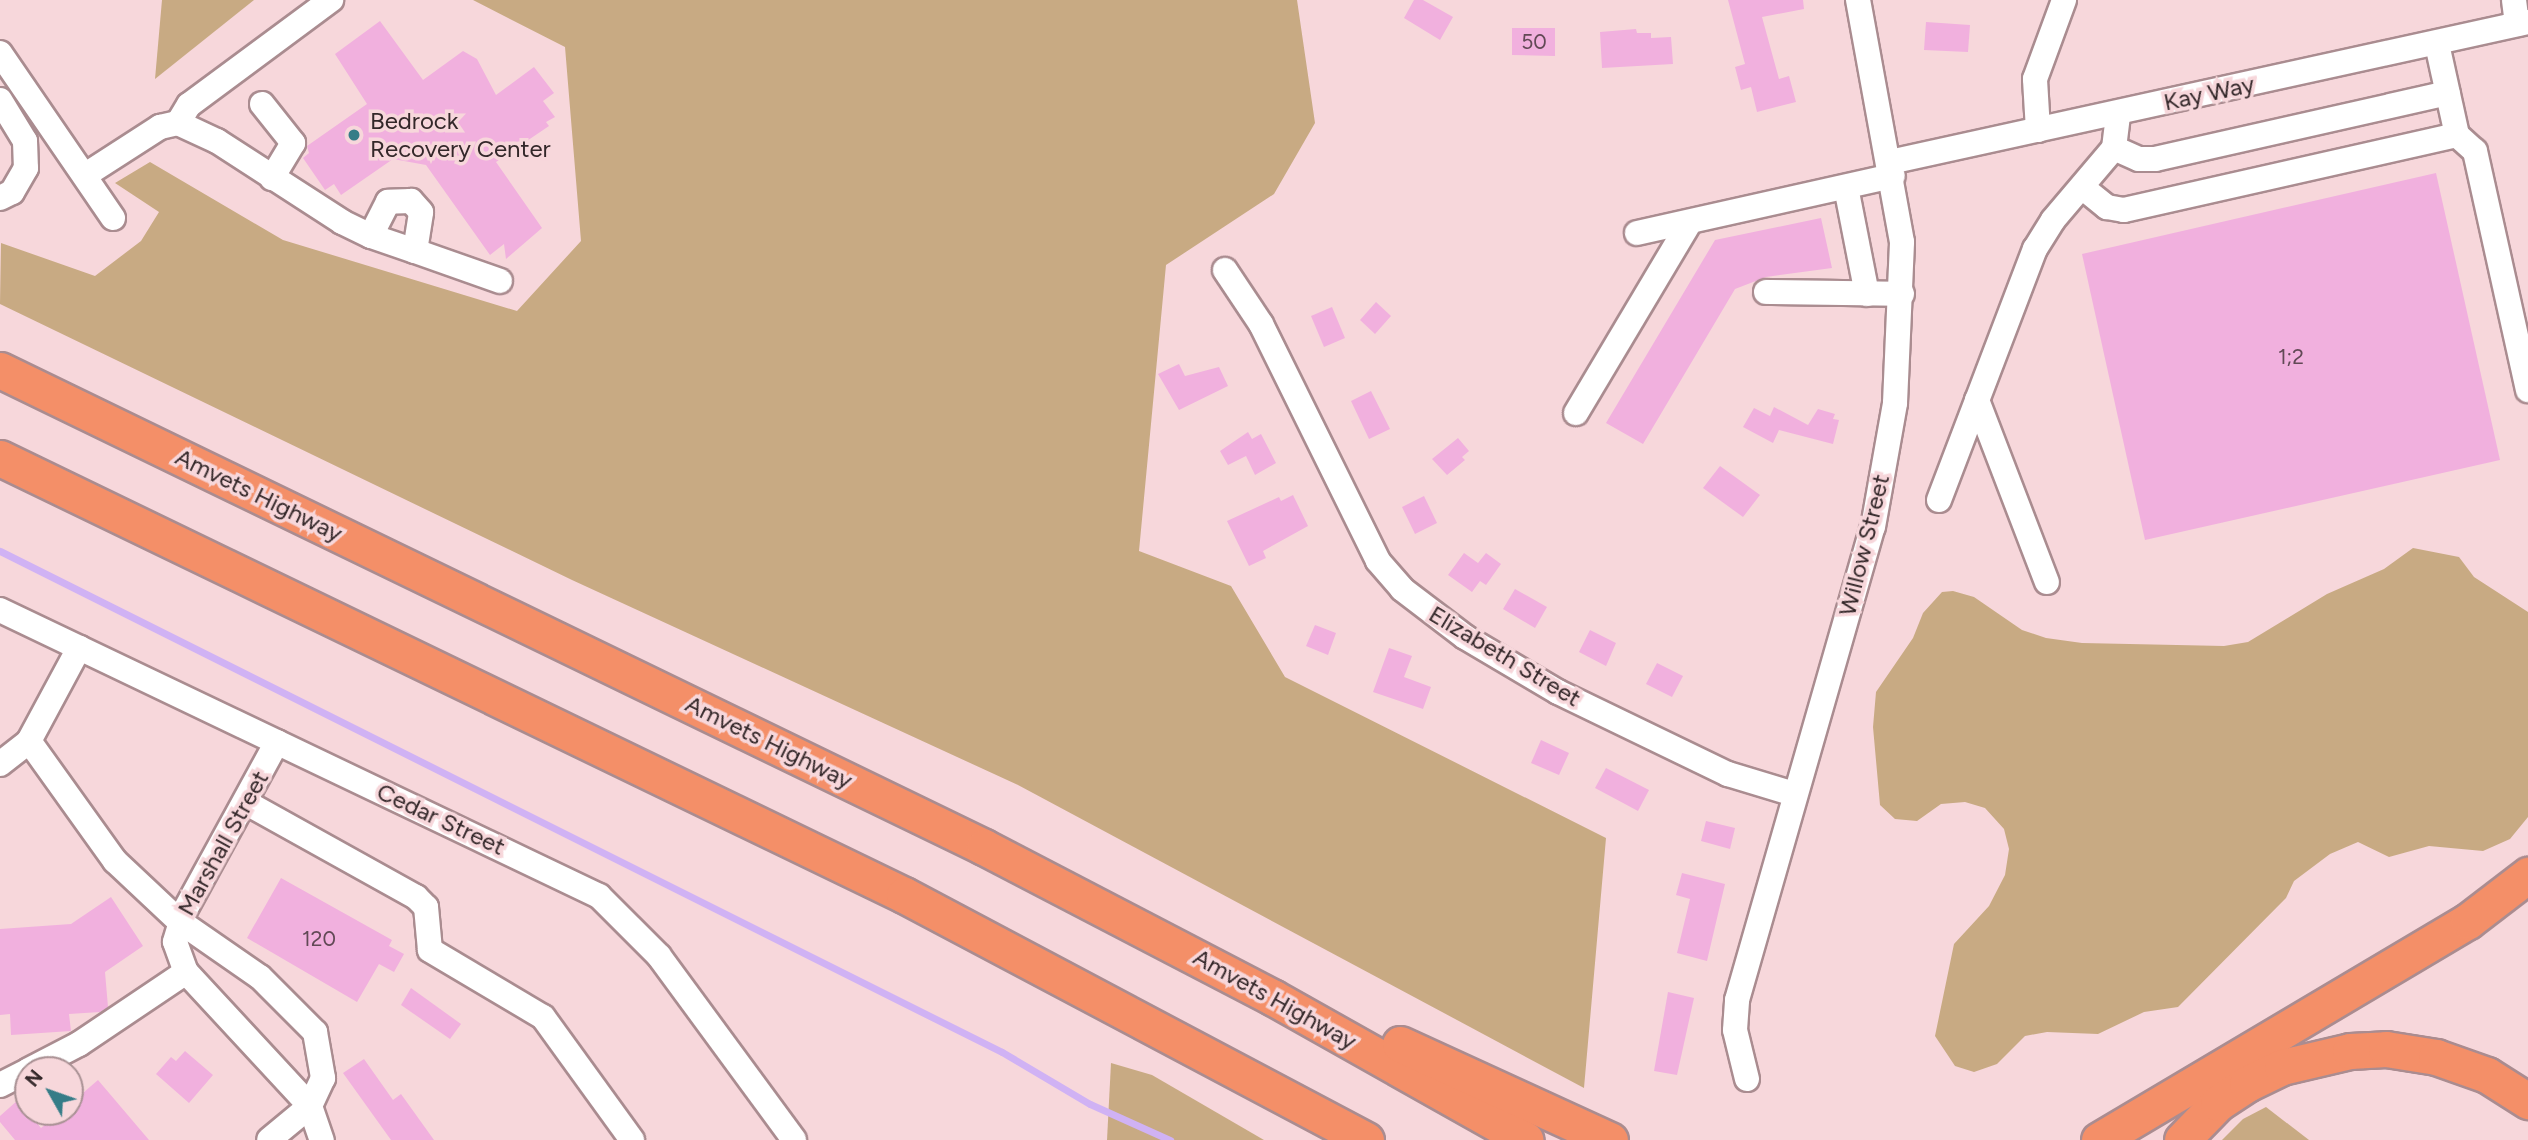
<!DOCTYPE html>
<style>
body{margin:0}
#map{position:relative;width:2528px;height:1140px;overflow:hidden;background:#f7d7db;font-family:Figtree,sans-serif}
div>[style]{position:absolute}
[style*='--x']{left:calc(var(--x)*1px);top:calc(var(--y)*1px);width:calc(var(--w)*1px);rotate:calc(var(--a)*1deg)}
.green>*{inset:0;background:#c8aa83}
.stream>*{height:7px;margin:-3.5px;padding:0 3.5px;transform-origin:3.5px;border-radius:3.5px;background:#d0b2f4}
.building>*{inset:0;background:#f1b0de}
.roads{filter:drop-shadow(2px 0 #aa8c90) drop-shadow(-2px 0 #aa8c90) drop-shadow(0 2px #aa8c90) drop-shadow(0 -2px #aa8c90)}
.minor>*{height:24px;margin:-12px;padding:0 12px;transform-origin:12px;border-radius:12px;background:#fff}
.highway>*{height:35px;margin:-17.5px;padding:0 17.5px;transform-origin:17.5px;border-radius:17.5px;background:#f48f68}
.dots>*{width:19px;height:19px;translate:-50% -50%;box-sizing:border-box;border:4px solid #f7d7db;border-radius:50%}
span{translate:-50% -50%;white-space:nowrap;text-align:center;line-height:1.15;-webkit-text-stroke:7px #f7d7db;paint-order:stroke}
.number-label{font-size:21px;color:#624956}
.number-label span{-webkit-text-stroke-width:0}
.street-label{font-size:24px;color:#332729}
.poi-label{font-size:24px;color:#332729}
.left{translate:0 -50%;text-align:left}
.north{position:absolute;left:14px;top:1056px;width:70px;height:70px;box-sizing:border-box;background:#f7d7db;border:2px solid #a99194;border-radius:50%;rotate:310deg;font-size:19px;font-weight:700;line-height:28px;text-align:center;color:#332729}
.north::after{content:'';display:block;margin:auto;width:24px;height:32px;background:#357c87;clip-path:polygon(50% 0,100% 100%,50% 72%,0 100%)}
</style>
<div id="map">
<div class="green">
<i style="clip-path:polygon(162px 0,254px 0,155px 79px)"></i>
<i style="clip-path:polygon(473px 0,1297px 0,1315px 123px,1274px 194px,1166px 265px,1139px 551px,1231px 586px,1285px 677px,1606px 838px,1584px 1088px,1018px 785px,572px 580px,0 304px,1px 243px,95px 276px,141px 241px,159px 212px,115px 183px,150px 162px,283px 240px,517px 311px,581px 241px,565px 47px)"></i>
<i style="clip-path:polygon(2413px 548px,2459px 557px,2474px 577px,2528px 612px,2528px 817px,2510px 839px,2483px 851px,2429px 846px,2389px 857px,2358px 842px,2330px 854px,2294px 881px,2286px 898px,2178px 1007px,2144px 1012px,2098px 1034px,2047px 1032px,2025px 1036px,1997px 1064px,1974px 1072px,1955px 1066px,1935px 1036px,1954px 944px,1989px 906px,2005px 875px,2009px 849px,2004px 829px,1985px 808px,1965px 802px,1941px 804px,1917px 821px,1895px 819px,1880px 805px,1873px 727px,1876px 692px,1913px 638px,1923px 613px,1942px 592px,1953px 591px,1974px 597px,2022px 630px,2046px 638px,2082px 643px,2224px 646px,2248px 642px,2327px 594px,2384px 569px)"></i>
<i style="clip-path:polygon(1111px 1063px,1152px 1075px,1264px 1140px,1107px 1140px)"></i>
<i style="clip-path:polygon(2266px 1107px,2309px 1140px,2222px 1140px,2243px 1119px)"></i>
</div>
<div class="stream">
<i style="--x:0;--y:551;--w:1120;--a:26.57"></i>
<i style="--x:1002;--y:1052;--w:102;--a:30.6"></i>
<i style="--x:1090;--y:1104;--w:88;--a:24.2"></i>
</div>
<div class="building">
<i style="clip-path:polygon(1414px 0,1423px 0,1453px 17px,1440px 40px,1404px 18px)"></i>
<i style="clip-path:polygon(1728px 0,1803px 0,1804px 9px,1762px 17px,1779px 79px,1789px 76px,1796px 102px,1757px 112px,1751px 87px,1741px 90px,1735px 67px,1745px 64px)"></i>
<i style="clip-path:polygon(380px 21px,423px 80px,463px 51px,477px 59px,496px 95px,534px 67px,554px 93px,543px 101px,555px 117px,546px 122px,549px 126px,496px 162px,542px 228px,506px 259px,504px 244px,490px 255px,426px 165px,393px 159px,341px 195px,334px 184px,325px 190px,303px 158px,309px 153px,307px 146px,367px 104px,335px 54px)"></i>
<i style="clip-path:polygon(1926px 22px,1970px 25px,1968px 52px,1924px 50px)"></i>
<i style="clip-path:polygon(1512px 28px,1555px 28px,1555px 56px,1512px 55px)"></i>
<i style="clip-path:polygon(1636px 29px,1637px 33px,1651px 33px,1651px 38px,1671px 37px,1673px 64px,1602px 68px,1600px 32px)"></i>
<i style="clip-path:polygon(2436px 173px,2500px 460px,2145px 540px,2082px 254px)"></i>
<i style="clip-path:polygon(1821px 218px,1832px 268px,1766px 277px,1735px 289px,1643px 444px,1606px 423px,1715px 240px)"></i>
<i style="clip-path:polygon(1376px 302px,1391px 316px,1375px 334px,1360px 320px)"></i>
<i style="clip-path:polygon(1332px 307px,1345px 338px,1324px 347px,1311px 316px)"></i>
<i style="clip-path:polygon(1179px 364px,1185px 376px,1219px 367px,1228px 386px,1179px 410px,1158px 374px)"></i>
<i style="clip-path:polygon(1371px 391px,1390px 429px,1369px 439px,1351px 401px)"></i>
<i style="clip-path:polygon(1774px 407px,1808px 425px,1818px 409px,1835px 414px,1833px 419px,1839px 420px,1833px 444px,1779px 430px,1773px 443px,1743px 427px,1754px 408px,1770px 416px)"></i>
<i style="clip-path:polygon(1248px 432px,1252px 439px,1261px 434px,1276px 463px,1255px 475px,1246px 456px,1228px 465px,1220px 451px)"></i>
<i style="clip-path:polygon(1458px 438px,1469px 451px,1462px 457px,1465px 460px,1447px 475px,1432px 459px)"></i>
<i style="clip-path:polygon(1720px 466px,1760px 495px,1743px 517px,1703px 488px)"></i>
<i style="clip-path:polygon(1293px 495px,1308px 526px,1263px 551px,1266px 558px,1249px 566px,1227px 521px,1279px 497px,1281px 501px)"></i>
<i style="clip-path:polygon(1424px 496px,1437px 523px,1415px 534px,1402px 507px)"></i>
<i style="clip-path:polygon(1464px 553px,1478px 563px,1486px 553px,1501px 564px,1486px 585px,1480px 581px,1472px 592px,1448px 575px)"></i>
<i style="clip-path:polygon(1515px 589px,1547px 607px,1535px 628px,1503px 609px)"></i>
<i style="clip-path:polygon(1315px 625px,1336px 633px,1328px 655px,1306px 646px)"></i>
<i style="clip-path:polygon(1590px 630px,1616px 643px,1606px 666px,1579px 652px)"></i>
<i style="clip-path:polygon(1389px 648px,1412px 656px,1404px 677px,1431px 687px,1423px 709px,1373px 692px)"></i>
<i style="clip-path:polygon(1657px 663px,1683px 676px,1672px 697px,1646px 684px)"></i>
<i style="clip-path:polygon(1541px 740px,1569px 753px,1559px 775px,1531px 763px)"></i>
<i style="clip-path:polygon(1606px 768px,1649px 790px,1638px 811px,1595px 788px)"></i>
<i style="clip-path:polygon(1706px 821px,1735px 828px,1730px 849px,1701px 841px)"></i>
<i style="clip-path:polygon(1682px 873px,1725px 884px,1707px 961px,1677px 953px,1690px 899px,1676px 895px)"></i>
<i style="clip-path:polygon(281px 878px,392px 940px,389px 946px,404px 954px,394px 972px,379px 964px,357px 1002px,247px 938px)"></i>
<i style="clip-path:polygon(111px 897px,143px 946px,105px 972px,108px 1007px,100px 1012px,69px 1014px,71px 1031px,11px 1035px,10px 1014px,0 1015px,0 929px,71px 924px)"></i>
<i style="clip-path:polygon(411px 988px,461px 1024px,450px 1039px,401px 1005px)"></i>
<i style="clip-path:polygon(1668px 992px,1694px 998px,1677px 1075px,1654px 1071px)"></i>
<i style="clip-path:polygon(185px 1051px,213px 1075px,189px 1103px,156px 1074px,171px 1057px,176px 1061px)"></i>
<i style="clip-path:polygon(364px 1059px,393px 1100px,401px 1094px,434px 1140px,391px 1140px,343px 1073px)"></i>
<i style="clip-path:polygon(98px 1080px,149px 1140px,15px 1140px,0 1122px,0 1116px,18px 1100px,41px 1128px,60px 1112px,70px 1112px,70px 1104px)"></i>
</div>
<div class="roads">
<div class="minor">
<i style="--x:2514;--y:0;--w:24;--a:83"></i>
<i style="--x:2437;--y:44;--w:93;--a:77.6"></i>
<i style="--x:0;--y:53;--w:200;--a:55.6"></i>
<i style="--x:0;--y:100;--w:48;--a:58.6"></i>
<i style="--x:25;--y:141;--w:27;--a:88"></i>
<i style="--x:26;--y:168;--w:28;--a:120"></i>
<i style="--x:12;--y:192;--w:13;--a:153"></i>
<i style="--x:262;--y:104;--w:50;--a:51.5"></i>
<i style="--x:293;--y:143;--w:41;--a:121"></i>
<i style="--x:178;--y:123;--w:21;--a:-59"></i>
<i style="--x:189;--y:105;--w:177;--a:-36.5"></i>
<i style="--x:2038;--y:130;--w:51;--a:-93.4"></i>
<i style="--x:2035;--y:79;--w:84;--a:-69.8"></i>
<i style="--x:2114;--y:148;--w:27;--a:24"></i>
<i style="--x:2139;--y:159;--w:16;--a:0"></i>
<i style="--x:2155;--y:159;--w:300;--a:-12.7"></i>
<i style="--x:1890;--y:162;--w:653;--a:-12.38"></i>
<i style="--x:87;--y:174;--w:87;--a:-32.8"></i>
<i style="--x:160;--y:127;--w:18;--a:-13"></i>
<i style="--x:178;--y:123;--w:43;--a:24.8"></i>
<i style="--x:217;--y:141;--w:149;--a:32.9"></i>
<i style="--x:342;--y:222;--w:32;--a:26"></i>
<i style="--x:371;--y:236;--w:46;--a:18.8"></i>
<i style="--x:415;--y:251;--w:39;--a:-81"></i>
<i style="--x:421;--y:212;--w:15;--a:-132"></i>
<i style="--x:411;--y:201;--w:23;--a:178"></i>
<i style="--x:388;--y:202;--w:38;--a:117"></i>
<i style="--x:1846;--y:187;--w:109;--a:78.9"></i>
<i style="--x:2082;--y:187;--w:32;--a:39"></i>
<i style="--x:2107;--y:207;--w:17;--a:10"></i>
<i style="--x:2124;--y:210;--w:341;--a:-12.7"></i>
<i style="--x:2457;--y:135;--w:24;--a:42"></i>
<i style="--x:2475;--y:151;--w:245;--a:77.5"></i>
<i style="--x:1637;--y:233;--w:262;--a:-12.6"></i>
<i style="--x:415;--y:251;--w:90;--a:19.4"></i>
<i style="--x:1225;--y:270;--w:65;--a:56.3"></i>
<i style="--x:1261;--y:324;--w:264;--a:63.7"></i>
<i style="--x:1378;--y:561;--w:37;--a:49"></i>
<i style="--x:1402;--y:589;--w:79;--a:37.3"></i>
<i style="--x:1465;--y:637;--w:108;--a:30.6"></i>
<i style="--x:1558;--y:692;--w:189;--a:25.8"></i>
<i style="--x:1728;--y:774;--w:69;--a:16.9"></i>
<i style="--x:1766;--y:292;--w:136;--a:0.8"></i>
<i style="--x:1977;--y:400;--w:195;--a:69"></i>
<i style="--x:1576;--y:413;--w:222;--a:-59.2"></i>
<i style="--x:1939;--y:500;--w:269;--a:-69.1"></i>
<i style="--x:2035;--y:249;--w:34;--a:-58"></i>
<i style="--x:2053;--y:220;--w:94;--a:-49.7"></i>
<i style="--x:2114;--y:148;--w:35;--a:-83"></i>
<i style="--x:0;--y:610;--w:664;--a:25.52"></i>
<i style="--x:599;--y:896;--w:85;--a:45"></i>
<i style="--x:659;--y:956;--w:228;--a:53.7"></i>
<i style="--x:29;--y:741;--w:148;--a:54.4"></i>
<i style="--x:115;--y:861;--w:88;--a:43.2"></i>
<i style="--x:179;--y:921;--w:98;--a:34.7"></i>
<i style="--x:260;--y:977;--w:78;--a:45"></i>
<i style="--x:315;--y:1032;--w:47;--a:80.1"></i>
<i style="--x:323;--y:1078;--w:31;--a:115"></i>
<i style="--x:310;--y:1106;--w:53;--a:140.3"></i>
<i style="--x:277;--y:742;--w:194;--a:118.7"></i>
<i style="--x:184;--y:912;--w:31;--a:107"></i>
<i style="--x:175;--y:942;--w:32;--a:70"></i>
<i style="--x:186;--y:972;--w:183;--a:47.2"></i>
<i style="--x:310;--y:1106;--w:36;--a:71"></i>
<i style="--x:0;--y:764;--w:37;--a:-38"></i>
<i style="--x:29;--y:741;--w:106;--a:-61.7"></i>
<i style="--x:245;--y:802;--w:196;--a:29.1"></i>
<i style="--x:416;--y:897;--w:14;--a:45"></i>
<i style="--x:426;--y:907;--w:43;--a:84.7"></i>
<i style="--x:430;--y:950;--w:131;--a:30.7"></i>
<i style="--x:543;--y:1017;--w:152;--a:54.1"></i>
<i style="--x:29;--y:1070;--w:56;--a:-27.5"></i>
<i style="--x:79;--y:1044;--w:129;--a:-33.9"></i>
<i style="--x:1747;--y:1079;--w:50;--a:-103.8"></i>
<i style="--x:1735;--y:1030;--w:30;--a:-86"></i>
<i style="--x:1737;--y:1000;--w:492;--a:-74"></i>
<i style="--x:1873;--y:527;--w:126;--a:-79.9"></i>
<i style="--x:1895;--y:403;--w:161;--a:-87.5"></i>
<i style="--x:1902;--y:242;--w:246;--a:-100.3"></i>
<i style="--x:0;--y:1085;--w:31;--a:-27"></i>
</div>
<div class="highway">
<i style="--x:0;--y:370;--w:1094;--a:25.86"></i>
<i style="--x:984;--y:847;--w:325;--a:27.5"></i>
<i style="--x:1272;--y:997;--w:291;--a:29.4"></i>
<i style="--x:0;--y:458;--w:1004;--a:25.8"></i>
<i style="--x:904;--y:895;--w:523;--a:27.94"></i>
<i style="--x:1400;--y:1044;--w:231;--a:24.6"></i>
<i style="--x:2099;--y:1140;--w:429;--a:-30.7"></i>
<i style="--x:2468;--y:921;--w:76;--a:-37.5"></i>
<i style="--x:2182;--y:1140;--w:52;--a:-45.8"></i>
<i style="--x:2218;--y:1103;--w:35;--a:-33"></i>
<i style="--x:2247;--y:1084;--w:39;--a:-26"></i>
<i style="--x:2282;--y:1067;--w:70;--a:-13.2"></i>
<i style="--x:2350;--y:1051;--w:36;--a:-3"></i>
<i style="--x:2386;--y:1049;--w:51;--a:9.1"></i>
<i style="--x:2436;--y:1057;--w:54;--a:19.4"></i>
<i style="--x:2487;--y:1075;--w:49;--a:32.4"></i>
</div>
</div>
<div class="dots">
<i style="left:354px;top:135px;background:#357c87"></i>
</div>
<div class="number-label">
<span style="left:1534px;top:42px">50</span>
<span style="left:2291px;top:357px">1;2</span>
<span style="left:319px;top:939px">120</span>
</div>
<div class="street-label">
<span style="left:2209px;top:93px;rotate:-12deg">Kay Way</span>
<span style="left:259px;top:495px;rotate:26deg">Amvets Highway</span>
<span style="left:1864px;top:545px;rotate:-76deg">Willow Street</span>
<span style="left:1505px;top:656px;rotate:31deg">Elizabeth Street</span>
<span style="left:769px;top:742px;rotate:26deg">Amvets Highway</span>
<span style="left:441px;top:819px;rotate:25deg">Cedar Street</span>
<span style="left:223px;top:843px;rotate:-61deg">Marshall Street</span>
<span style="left:1275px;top:999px;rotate:29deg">Amvets Highway</span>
</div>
<div class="poi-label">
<span class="left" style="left:370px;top:135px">Bedrock<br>Recovery Center</span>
</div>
<div class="north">N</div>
</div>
